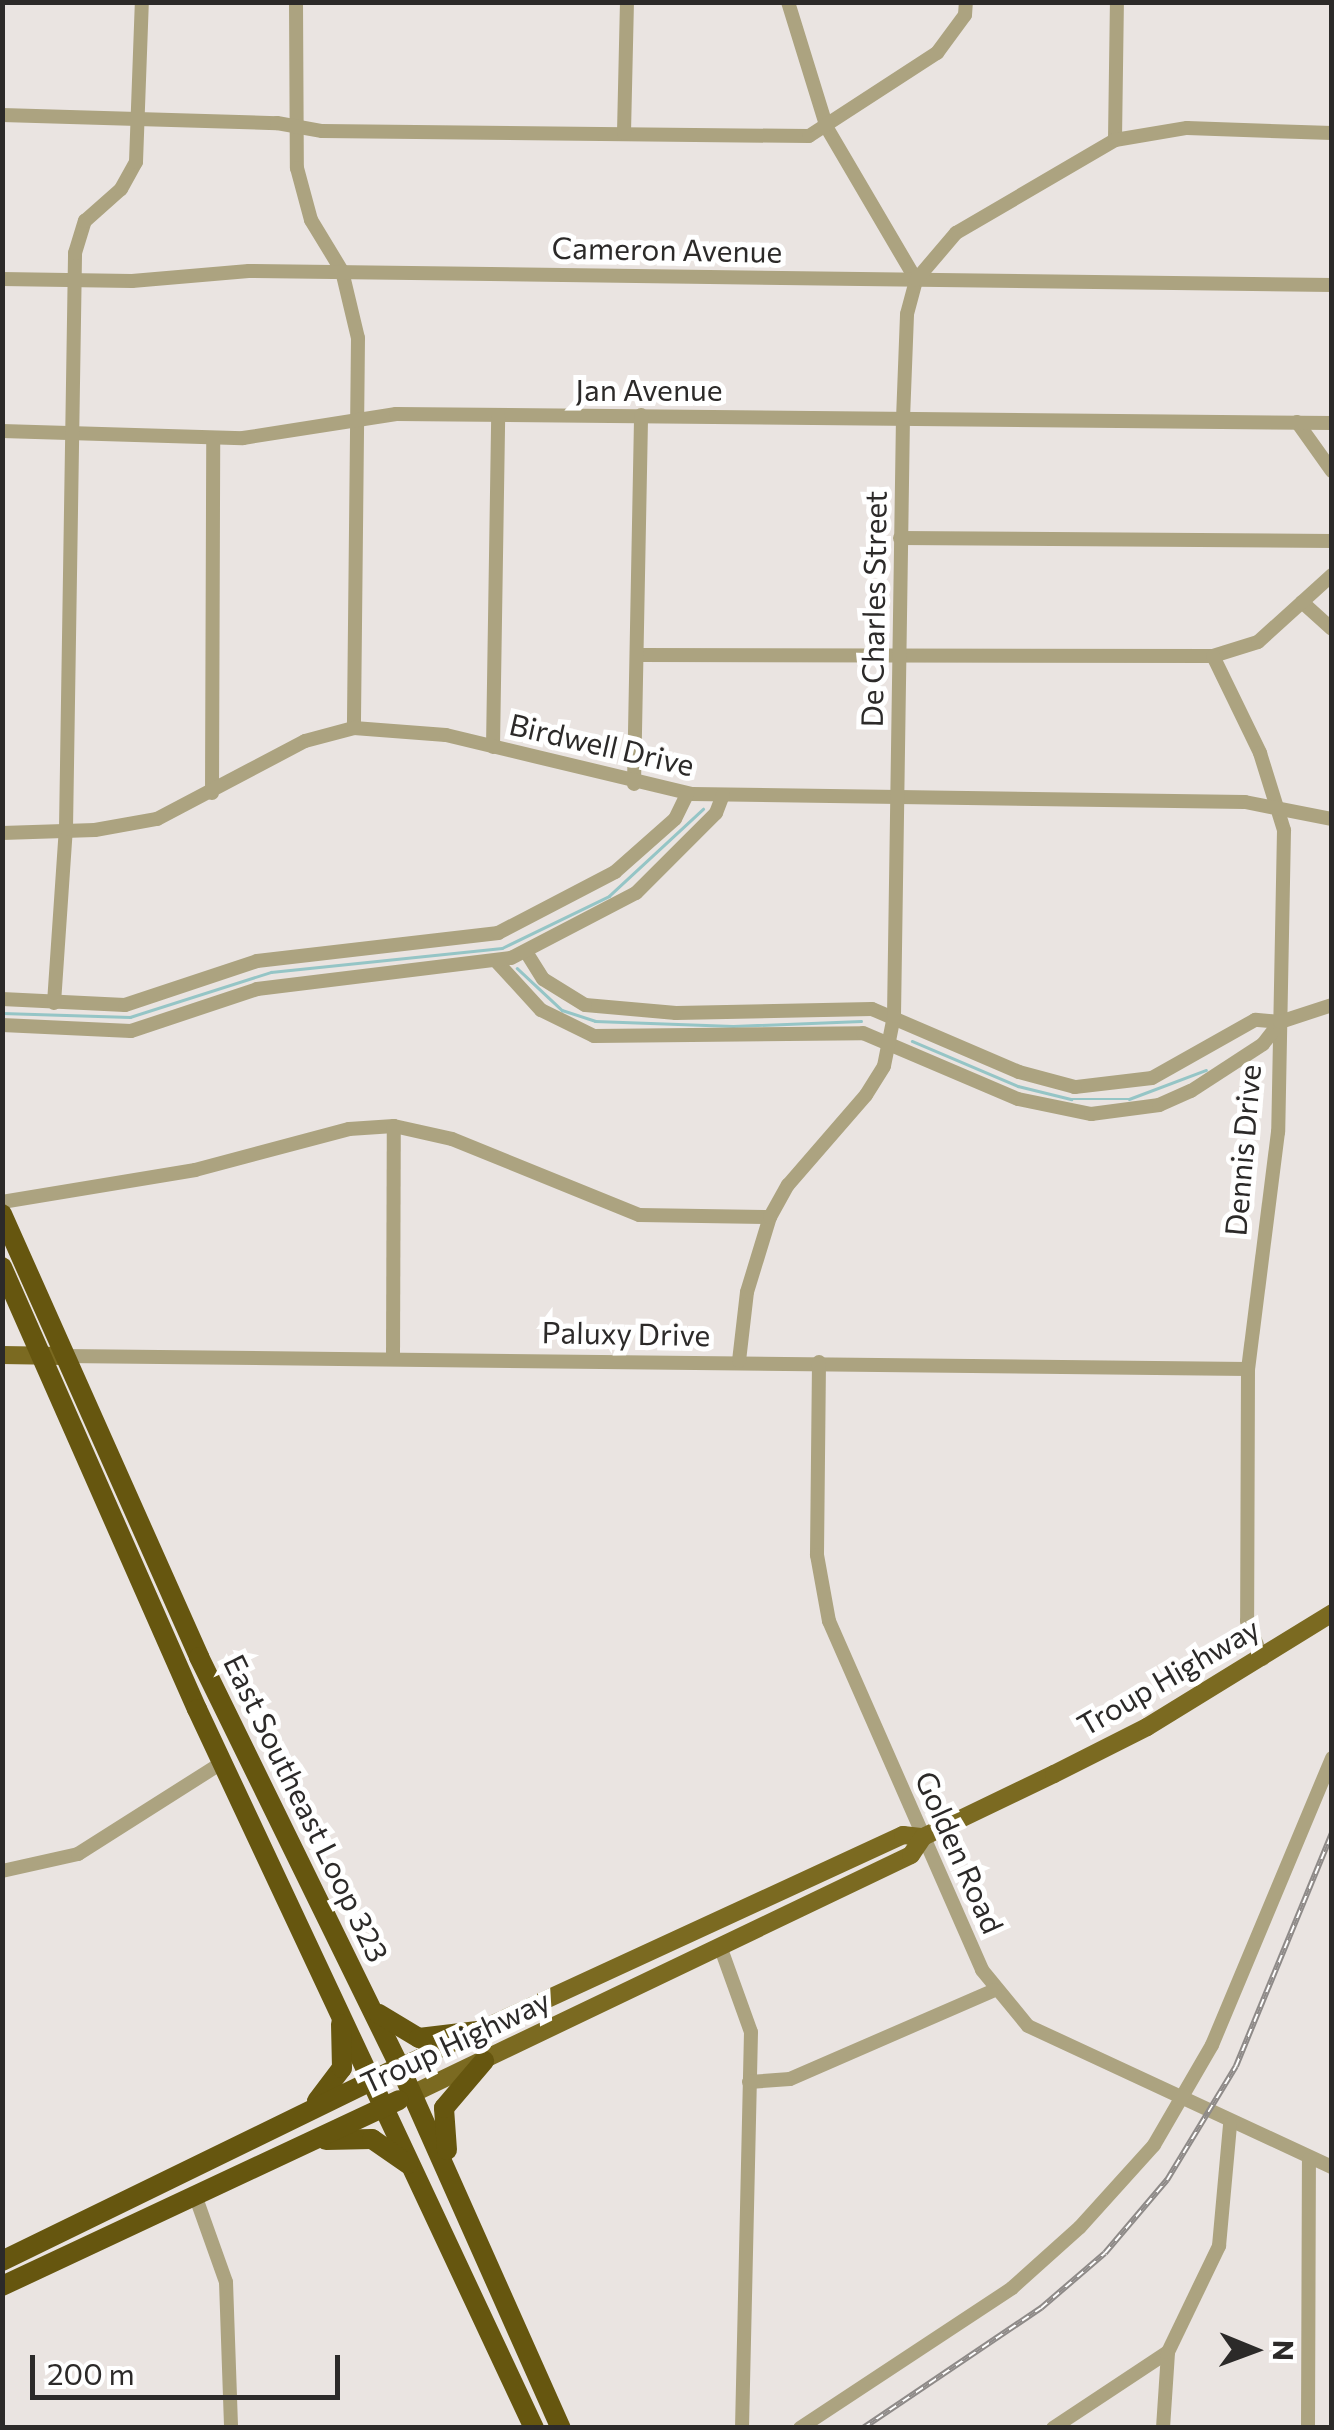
<!DOCTYPE html>
<style>
body{margin:0}
#map{position:relative;width:1334px;height:2430px;overflow:hidden;background:#eae4e1;font-family:Commissioner,sans-serif}
div>[style]{position:absolute}
[style*='--x']{left:calc(var(--x)*1px);top:calc(var(--y)*1px);width:calc(var(--w)*1px);rotate:calc(var(--a)*1deg)}
.stream>*{height:2.5px;margin:-1.25px;padding:0 1.25px;transform-origin:1.25px;border-radius:1.25px;background:#95c5c6}
.minor>*{height:14px;margin:-7px;padding:0 7px;transform-origin:7px;border-radius:7px;background:#aca380}
.major>*{height:18px;margin:-9px;padding:0 9px;transform-origin:9px;border-radius:9px;background:#7b6a21}
.highway>*{height:20px;margin:-10px;padding:0 10px;transform-origin:10px;border-radius:10px;background:#66560f}
.rail>*{height:6px;margin-top:-3px;transform-origin:0;background:repeating-linear-gradient(90deg,#fff 0 8px,#8e8a88 0 16px);box-sizing:border-box;border-block:2px solid #8e8a88}
span{translate:-50% -50%;white-space:nowrap;text-align:center;line-height:1.15;-webkit-text-stroke:10px #fff;paint-order:stroke}
.street-label{font-size:30px;color:#2c2a29}
.frame{position:absolute;inset:0;border:5px solid #2c2a29;pointer-events:none}
.north{position:absolute;left:1204px;top:2300px;width:100px;height:100px;-webkit-text-stroke:8px #fff;paint-order:stroke;rotate:91deg;font-size:28px;font-weight:700;line-height:40px;text-align:center;color:#2c2a29}
.north::after{content:'';display:block;margin:auto;width:35px;height:45px;background:#2c2a29;clip-path:polygon(50% 0,100% 100%,50% 72%,0 100%)}
.scale{position:absolute;left:30px;top:2355px;width:310px;height:45px;box-sizing:border-box;border:5px solid #2c2a29;border-top:0;padding-left:12px;font-size:30px;line-height:35px;white-space:nowrap;color:#2c2a29;-webkit-text-stroke:8px #fff;paint-order:stroke}
</style>
<div id="map">
<div class="stream">
<i style="--x:517;--y:968;--w:62;--a:43"></i>
<i style="--x:562;--y:1010;--w:35;--a:18"></i>
<i style="--x:595;--y:1021;--w:138;--a:2.1"></i>
<i style="--x:733;--y:1026;--w:128;--a:-2.2"></i>
<i style="--x:2;--y:1013;--w:128;--a:1.8"></i>
<i style="--x:130;--y:1017;--w:148;--a:-17.7"></i>
<i style="--x:271;--y:972;--w:232;--a:-5.9"></i>
<i style="--x:502;--y:948;--w:119;--a:-25.9"></i>
<i style="--x:609;--y:896;--w:128;--a:-42.8"></i>
<i style="--x:912;--y:1041;--w:115;--a:23"></i>
<i style="--x:1018;--y:1086;--w:55;--a:13.8"></i>
<i style="--x:1071;--y:1099;--w:58;--a:0"></i>
<i style="--x:1129;--y:1099;--w:82;--a:-20.6"></i>
</div>
<div class="minor">
<i style="--x:296;--y:2;--w:166;--a:89.7"></i>
<i style="--x:297;--y:168;--w:54;--a:74.9"></i>
<i style="--x:311;--y:220;--w:60;--a:58.7"></i>
<i style="--x:342;--y:271;--w:69;--a:76.6"></i>
<i style="--x:358;--y:338;--w:390;--a:90.6"></i>
<i style="--x:788;--y:2;--w:132;--a:72.8"></i>
<i style="--x:827;--y:128;--w:176;--a:59.6"></i>
<i style="--x:2;--y:115;--w:275;--a:1.7"></i>
<i style="--x:277;--y:123;--w:46;--a:10.1"></i>
<i style="--x:322;--y:131;--w:487;--a:0.6"></i>
<i style="--x:809;--y:136;--w:153;--a:-33"></i>
<i style="--x:937;--y:53;--w:47;--a:-53.6"></i>
<i style="--x:965;--y:15;--w:13;--a:-86"></i>
<i style="--x:624;--y:133;--w:131;--a:-88.7"></i>
<i style="--x:1115;--y:140;--w:138;--a:-89.2"></i>
<i style="--x:2;--y:279;--w:130;--a:0.9"></i>
<i style="--x:132;--y:281;--w:117;--a:-4.9"></i>
<i style="--x:249;--y:271;--w:1083;--a:0.74"></i>
<i style="--x:1297;--y:422;--w:60;--a:54.5"></i>
<i style="--x:2;--y:431;--w:241;--a:1.7"></i>
<i style="--x:243;--y:438;--w:155;--a:-8.9"></i>
<i style="--x:396;--y:414;--w:936;--a:0.55"></i>
<i style="--x:900;--y:538;--w:432;--a:0.4"></i>
<i style="--x:1302;--y:602;--w:40;--a:42"></i>
<i style="--x:638;--y:655;--w:575;--a:0.1"></i>
<i style="--x:1213;--y:656;--w:47;--a:-17.3"></i>
<i style="--x:1258;--y:642;--w:100;--a:-42.2"></i>
<i style="--x:1213;--y:656;--w:108;--a:64.1"></i>
<i style="--x:1260;--y:753;--w:81;--a:72.7"></i>
<i style="--x:1284;--y:830;--w:302;--a:91.1"></i>
<i style="--x:1278;--y:1132;--w:239;--a:97.2"></i>
<i style="--x:1248;--y:1369;--w:252;--a:90.2"></i>
<i style="--x:1247;--y:1621;--w:41;--a:67.2"></i>
<i style="--x:493;--y:747;--w:331;--a:-89.1"></i>
<i style="--x:634;--y:784;--w:369;--a:-88.9"></i>
<i style="--x:212;--y:793;--w:355;--a:-89.8"></i>
<i style="--x:2;--y:833;--w:93;--a:-1.8"></i>
<i style="--x:95;--y:830;--w:63;--a:-10.1"></i>
<i style="--x:157;--y:819;--w:167;--a:-27.8"></i>
<i style="--x:305;--y:741;--w:51;--a:-14.9"></i>
<i style="--x:354;--y:728;--w:92;--a:4.4"></i>
<i style="--x:446;--y:735;--w:253;--a:13.5"></i>
<i style="--x:692;--y:794;--w:553;--a:0.83"></i>
<i style="--x:1245;--y:802;--w:89;--a:11.1"></i>
<i style="--x:497;--y:962;--w:65;--a:47.5"></i>
<i style="--x:541;--y:1010;--w:59;--a:26.1"></i>
<i style="--x:594;--y:1036;--w:269;--a:-0.6"></i>
<i style="--x:863;--y:1033;--w:168;--a:23.1"></i>
<i style="--x:1018;--y:1099;--w:75;--a:11.6"></i>
<i style="--x:1091;--y:1114;--w:69;--a:-7.5"></i>
<i style="--x:1159;--y:1105;--w:35;--a:-24"></i>
<i style="--x:1191;--y:1091;--w:86;--a:-33.1"></i>
<i style="--x:1263;--y:1044;--w:28;--a:-52"></i>
<i style="--x:1280;--y:1022;--w:25;--a:-175"></i>
<i style="--x:1255;--y:1020;--w:118;--a:150.6"></i>
<i style="--x:1152;--y:1078;--w:78;--a:173.3"></i>
<i style="--x:1075;--y:1087;--w:58;--a:-165"></i>
<i style="--x:1019;--y:1072;--w:160;--a:-156.8"></i>
<i style="--x:872;--y:1009;--w:196;--a:178.8"></i>
<i style="--x:676;--y:1013;--w:91;--a:-175"></i>
<i style="--x:585;--y:1005;--w:49;--a:-148.2"></i>
<i style="--x:543;--y:979;--w:32;--a:-122"></i>
<i style="--x:2;--y:999;--w:123;--a:2.8"></i>
<i style="--x:125;--y:1005;--w:139;--a:-18.4"></i>
<i style="--x:257;--y:961;--w:243;--a:-6.6"></i>
<i style="--x:498;--y:933;--w:132;--a:-27.5"></i>
<i style="--x:615;--y:872;--w:80;--a:-41.5"></i>
<i style="--x:675;--y:819;--w:28;--a:-64"></i>
<i style="--x:54;--y:1003;--w:174;--a:-86.1"></i>
<i style="--x:66;--y:829;--w:576;--a:-89.1"></i>
<i style="--x:75;--y:253;--w:34;--a:-73"></i>
<i style="--x:85;--y:221;--w:48;--a:-41.6"></i>
<i style="--x:121;--y:189;--w:31;--a:-61"></i>
<i style="--x:136;--y:162;--w:160;--a:-87.9"></i>
<i style="--x:1280;--y:1022;--w:55;--a:-18.1"></i>
<i style="--x:2;--y:1025;--w:129;--a:2.7"></i>
<i style="--x:131;--y:1031;--w:133;--a:-18.4"></i>
<i style="--x:257;--y:989;--w:256;--a:-7"></i>
<i style="--x:511;--y:958;--w:141;--a:-27.5"></i>
<i style="--x:636;--y:893;--w:113;--a:-45"></i>
<i style="--x:716;--y:813;--w:19;--a:-69"></i>
<i style="--x:2;--y:1202;--w:196;--a:-9.4"></i>
<i style="--x:195;--y:1170;--w:159;--a:-14.9"></i>
<i style="--x:349;--y:1129;--w:45;--a:-3.8"></i>
<i style="--x:394;--y:1126;--w:59;--a:12.6"></i>
<i style="--x:452;--y:1139;--w:202;--a:22.1"></i>
<i style="--x:639;--y:1215;--w:131;--a:0.9"></i>
<i style="--x:64;--y:1356;--w:1184;--a:0.63"></i>
<i style="--x:393;--y:1358;--w:232;--a:-89.8"></i>
<i style="--x:739;--y:1361;--w:69;--a:-83.4"></i>
<i style="--x:747;--y:1292;--w:78;--a:-73"></i>
<i style="--x:770;--y:1217;--w:37;--a:-61"></i>
<i style="--x:788;--y:1185;--w:119;--a:-49.1"></i>
<i style="--x:866;--y:1095;--w:34;--a:-58"></i>
<i style="--x:884;--y:1066;--w:51;--a:-78.7"></i>
<i style="--x:894;--y:1016;--w:597;--a:-89.14"></i>
<i style="--x:903;--y:419;--w:105;--a:-87.8"></i>
<i style="--x:907;--y:314;--w:35;--a:-75"></i>
<i style="--x:916;--y:280;--w:62;--a:-49.6"></i>
<i style="--x:956;--y:233;--w:184;--a:-30.3"></i>
<i style="--x:1115;--y:140;--w:73;--a:-9.5"></i>
<i style="--x:1187;--y:128;--w:145;--a:2"></i>
<i style="--x:819;--y:1362;--w:193;--a:90.6"></i>
<i style="--x:817;--y:1555;--w:67;--a:79.7"></i>
<i style="--x:829;--y:1621;--w:381;--a:66.3"></i>
<i style="--x:982;--y:1970;--w:72;--a:50.6"></i>
<i style="--x:1028;--y:2026;--w:335;--a:24.9"></i>
<i style="--x:2;--y:1871;--w:78;--a:-12.6"></i>
<i style="--x:78;--y:1854;--w:172;--a:-32.4"></i>
<i style="--x:720;--y:1946;--w:91;--a:70.2"></i>
<i style="--x:751;--y:2032;--w:396;--a:91.3"></i>
<i style="--x:749;--y:2082;--w:41;--a:-4.2"></i>
<i style="--x:790;--y:2079;--w:223;--a:-23.5"></i>
<i style="--x:195;--y:2195;--w:92;--a:70.4"></i>
<i style="--x:226;--y:2282;--w:146;--a:88"></i>
<i style="--x:800;--y:2428;--w:254;--a:-33.4"></i>
<i style="--x:1012;--y:2288;--w:91;--a:-41.9"></i>
<i style="--x:1080;--y:2227;--w:110;--a:-47.9"></i>
<i style="--x:1154;--y:2145;--w:116;--a:-59.9"></i>
<i style="--x:1212;--y:2045;--w:311;--a:-67.3"></i>
<i style="--x:1053;--y:2428;--w:138;--a:-33.5"></i>
<i style="--x:1163;--y:2428;--w:76;--a:-86.2"></i>
<i style="--x:1168;--y:2352;--w:118;--a:-64.3"></i>
<i style="--x:1219;--y:2246;--w:122;--a:-84.8"></i>
<i style="--x:1308;--y:2428;--w:268;--a:-89.8"></i>
</div>
<div class="major">
<i style="--x:2;--y:1355;--w:62;--a:0.9"></i>
<i style="--x:400;--y:2067;--w:554;--a:-24.76"></i>
<i style="--x:903;--y:1835;--w:20;--a:6"></i>
<i style="--x:923;--y:1837;--w:145;--a:-25.7"></i>
<i style="--x:1054;--y:1774;--w:104;--a:-26.8"></i>
<i style="--x:1147;--y:1727;--w:217;--a:-31.6"></i>
<i style="--x:412;--y:2094;--w:553;--a:-25.59"></i>
<i style="--x:911;--y:1855;--w:22;--a:-56"></i>
</div>
<div class="highway">
<i style="--x:2;--y:1214;--w:485;--a:66"></i>
<i style="--x:199;--y:1657;--w:457;--a:63.9"></i>
<i style="--x:400;--y:2067;--w:395;--a:66"></i>
<i style="--x:2;--y:1267;--w:483;--a:66.2"></i>
<i style="--x:197;--y:1709;--w:794;--a:64.89"></i>
<i style="--x:379;--y:2014;--w:47;--a:31"></i>
<i style="--x:419;--y:2038;--w:59;--a:-6.8"></i>
<i style="--x:317;--y:2101;--w:41;--a:-52.9"></i>
<i style="--x:342;--y:2068;--w:44;--a:-91.3"></i>
<i style="--x:326;--y:2140;--w:46;--a:-1.2"></i>
<i style="--x:372;--y:2139;--w:44;--a:34.8"></i>
<i style="--x:447;--y:2150;--w:42;--a:-94.1"></i>
<i style="--x:444;--y:2108;--w:62;--a:-49.6"></i>
<i style="--x:2;--y:2261;--w:443;--a:-26"></i>
<i style="--x:2;--y:2286;--w:438;--a:-25.1"></i>
</div>
<div class="rail">
<i style="--x:863;--y:2428;--w:215;--a:-34"></i>
<i style="--x:1041;--y:2308;--w:84;--a:-40.7"></i>
<i style="--x:1105;--y:2253;--w:96;--a:-49.7"></i>
<i style="--x:1167;--y:2180;--w:133;--a:-58.8"></i>
<i style="--x:1236;--y:2066;--w:252;--a:-67.6"></i>
</div>
<div class="street-label">
<span style="left:667px;top:249px;rotate:1deg">Cameron Avenue</span>
<span style="left:649px;top:389px">Jan Avenue</span>
<span style="left:873px;top:609px;rotate:-89deg">De Charles Street</span>
<span style="left:602px;top:744px;rotate:13deg">Birdwell Drive</span>
<span style="left:1242px;top:1150px;rotate:-85deg">Dennis Drive</span>
<span style="left:626px;top:1333px;rotate:1deg">Paluxy Drive</span>
<span style="left:1168px;top:1676px;rotate:-30deg">Troup Highway</span>
<span style="left:307px;top:1808px;rotate:64deg">East Southeast Loop 323</span>
<span style="left:960px;top:1852px;rotate:66deg">Golden Road</span>
<span style="left:455px;top:2041px;rotate:-25deg">Troup Highway</span>
</div>
<div class="frame"></div>
<div class="north">N</div>
<div class="scale">200 m</div>
</div>
